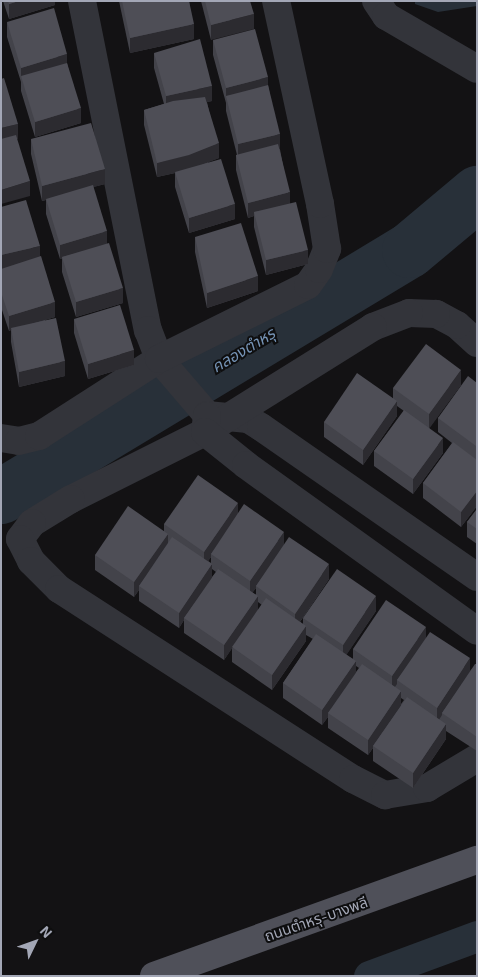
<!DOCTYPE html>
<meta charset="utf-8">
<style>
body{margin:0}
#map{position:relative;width:478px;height:977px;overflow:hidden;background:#131214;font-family:"Exo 2","Noto Sans Thai",sans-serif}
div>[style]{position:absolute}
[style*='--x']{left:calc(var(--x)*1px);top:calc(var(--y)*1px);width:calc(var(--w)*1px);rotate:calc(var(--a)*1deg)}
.water>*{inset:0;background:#283039}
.canal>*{height:31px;margin:-15.5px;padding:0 15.5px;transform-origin:15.5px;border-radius:15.5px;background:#283039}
.river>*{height:55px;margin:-27.5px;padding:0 27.5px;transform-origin:27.5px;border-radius:27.5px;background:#283039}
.minor>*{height:28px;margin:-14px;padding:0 14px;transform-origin:14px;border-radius:14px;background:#33343a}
.primary>*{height:28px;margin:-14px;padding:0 14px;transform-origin:14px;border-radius:14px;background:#4f5059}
.wall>*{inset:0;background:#43434a}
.shaded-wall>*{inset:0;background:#2c2b30}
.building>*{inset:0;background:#4e4e56}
span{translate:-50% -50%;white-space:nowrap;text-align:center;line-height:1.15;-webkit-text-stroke:4px #0e0e0f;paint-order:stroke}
.street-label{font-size:15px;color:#a3a7b6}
.water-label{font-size:16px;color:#7593b5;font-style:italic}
.frame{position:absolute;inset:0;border:2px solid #a3a7b6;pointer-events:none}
.north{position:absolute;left:10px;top:917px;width:50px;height:50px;-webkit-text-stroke:4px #0e0e0f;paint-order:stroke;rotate:48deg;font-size:14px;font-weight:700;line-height:20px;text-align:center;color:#a3a7b6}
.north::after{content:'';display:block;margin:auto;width:18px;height:22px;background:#a3a7b6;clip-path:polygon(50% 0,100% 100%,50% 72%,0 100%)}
</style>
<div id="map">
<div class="water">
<i style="clip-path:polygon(415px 1px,477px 1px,477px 6px,438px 12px,415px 4px)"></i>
</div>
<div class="canal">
<i style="--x:369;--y:976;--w:115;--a:-20.3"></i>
</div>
<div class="river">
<i style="--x:1;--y:496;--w:476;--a:-31.1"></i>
<i style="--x:409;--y:250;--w:89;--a:-40"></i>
</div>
<div class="minor">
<i style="--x:82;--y:1;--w:336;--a:78.7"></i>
<i style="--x:148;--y:330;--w:31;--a:69"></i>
<i style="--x:159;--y:359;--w:74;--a:49.4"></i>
<i style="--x:207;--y:415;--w:41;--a:5.6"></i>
<i style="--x:248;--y:419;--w:15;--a:32"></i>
<i style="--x:261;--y:427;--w:263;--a:34.8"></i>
<i style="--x:376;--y:1;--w:18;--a:56"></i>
<i style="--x:386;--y:16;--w:105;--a:30.2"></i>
<i style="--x:477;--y:343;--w:27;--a:-138"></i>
<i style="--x:457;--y:325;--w:24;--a:-152"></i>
<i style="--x:436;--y:314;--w:27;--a:-178"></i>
<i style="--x:409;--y:313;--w:39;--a:159"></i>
<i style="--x:373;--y:327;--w:198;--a:148"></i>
<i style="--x:205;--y:432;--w:150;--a:153.4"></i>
<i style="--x:71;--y:499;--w:46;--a:148.4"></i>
<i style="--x:32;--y:523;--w:20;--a:127"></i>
<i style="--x:20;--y:539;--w:25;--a:63"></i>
<i style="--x:31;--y:561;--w:40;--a:45"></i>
<i style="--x:59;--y:589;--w:350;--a:32.9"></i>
<i style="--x:353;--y:779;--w:36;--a:27"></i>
<i style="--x:385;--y:795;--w:43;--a:-9.5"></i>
<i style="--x:427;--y:788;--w:58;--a:-31"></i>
<i style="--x:207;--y:416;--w:16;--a:97"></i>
<i style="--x:205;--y:432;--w:53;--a:38.8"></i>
<i style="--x:246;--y:465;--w:284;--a:35.7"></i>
<i style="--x:1;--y:438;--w:18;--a:9"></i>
<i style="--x:19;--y:441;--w:21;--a:-14"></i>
<i style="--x:39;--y:436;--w:143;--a:-32.7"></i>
<i style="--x:159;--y:359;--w:166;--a:-26.4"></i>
<i style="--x:308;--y:285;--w:19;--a:-55"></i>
<i style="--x:319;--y:269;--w:22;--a:-68"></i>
<i style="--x:327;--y:249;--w:46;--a:-98.8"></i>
<i style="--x:320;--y:204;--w:208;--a:-102.2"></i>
</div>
<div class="primary">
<i style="--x:154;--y:976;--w:343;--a:-19.8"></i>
</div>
<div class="wall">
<i style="clip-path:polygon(3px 1px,55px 1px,55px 5px,9px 19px)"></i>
<i style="clip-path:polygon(119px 1px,189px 1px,194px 39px,130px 53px)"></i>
<i style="clip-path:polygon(201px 1px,250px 1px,211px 40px)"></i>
<i style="clip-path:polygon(7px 22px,67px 63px,81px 123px,35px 137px,21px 91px,21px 82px,7px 37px)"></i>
<i style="clip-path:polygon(213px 40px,268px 85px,290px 203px,308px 264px,266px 275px,254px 227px,254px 216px,248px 218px,236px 170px,236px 155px,237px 155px,226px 111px,226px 103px,213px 55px)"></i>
<i style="clip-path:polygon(154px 53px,212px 101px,207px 102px,219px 158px,208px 162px,235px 219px,189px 233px,175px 187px,175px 173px,157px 177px,144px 125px,144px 110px,164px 104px,154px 68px)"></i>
<i style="clip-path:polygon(31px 139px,105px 184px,93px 187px,107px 243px,123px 303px,76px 317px,62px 272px,62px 259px,60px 259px,46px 214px,46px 200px,42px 201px,31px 154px)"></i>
<i style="clip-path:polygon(1px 207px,40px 257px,55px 317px,45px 320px,65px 376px,19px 387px,11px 342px,11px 330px,9px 331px,1px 307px)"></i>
<i style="clip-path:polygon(195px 237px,258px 291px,207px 308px,195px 252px)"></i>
<i style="clip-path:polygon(74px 319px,134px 365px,88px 379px,74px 333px)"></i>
<i style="clip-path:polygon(477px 383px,477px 506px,461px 527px,423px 498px,423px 483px,452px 443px,438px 432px,438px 418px)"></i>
<i style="clip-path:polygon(461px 385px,429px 428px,443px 453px,413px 494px,374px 466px,374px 451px,404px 411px,397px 406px,397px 416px,363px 465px,324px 437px,324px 422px,393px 399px,393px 388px)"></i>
<i style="clip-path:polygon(477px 509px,477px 544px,467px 537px,467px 522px)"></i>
<i style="clip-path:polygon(evenodd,238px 514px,284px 545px,329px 579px,300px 622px,303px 624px,303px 618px,376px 611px,346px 655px,353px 659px,353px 649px,426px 638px,470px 671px,477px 664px,477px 751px,446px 731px,446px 739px,413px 788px,373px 761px,373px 748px,368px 755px,328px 728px,328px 717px,322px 725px,283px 698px,283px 683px,313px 639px,306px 635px,306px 641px,272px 690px,232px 662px,232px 648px,224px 660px,184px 633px,184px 620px,179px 628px,139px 601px,139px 590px,134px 597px,95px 570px,95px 555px,164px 531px,164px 524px,238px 514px,211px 557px,211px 563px,208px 561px,211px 557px,238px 514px,212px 569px,216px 572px,212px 577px,212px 569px,238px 514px,256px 588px,256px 595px,252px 593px,256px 588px,238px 514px,258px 602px,262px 605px,258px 611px,258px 602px,238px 514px,356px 666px,359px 668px,356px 672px,356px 666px,238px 514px,401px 698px,404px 700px,401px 704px,401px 698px)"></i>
</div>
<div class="shaded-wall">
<i style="clip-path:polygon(19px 1px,55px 1px,55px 5px,9px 19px,9px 4px)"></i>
<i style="clip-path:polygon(254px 14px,254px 29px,211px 40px,211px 25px)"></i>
<i style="clip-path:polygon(194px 24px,194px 39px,130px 53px,130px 38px)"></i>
<i style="clip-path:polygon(67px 54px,67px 69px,21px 77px,21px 68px)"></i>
<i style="clip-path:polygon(268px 77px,268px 92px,226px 96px,226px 103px,226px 88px)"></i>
<i style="clip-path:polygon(212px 86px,212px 101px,166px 111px,166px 96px)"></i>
<i style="clip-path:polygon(81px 108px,81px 123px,35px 137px,35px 122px)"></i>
<i style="clip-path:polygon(18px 124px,18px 139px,1px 143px,1px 128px)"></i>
<i style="clip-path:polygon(280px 134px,280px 149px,238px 159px,238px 144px)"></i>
<i style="clip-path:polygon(219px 143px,219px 158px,189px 170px,157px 177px,157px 163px)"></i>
<i style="clip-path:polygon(105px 169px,105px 184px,42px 201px,42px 186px)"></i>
<i style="clip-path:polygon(30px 181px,30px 196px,1px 204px,1px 190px)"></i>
<i style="clip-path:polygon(290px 192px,290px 207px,254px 212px,254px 216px,248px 218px,248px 203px)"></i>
<i style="clip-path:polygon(235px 204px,235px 219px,189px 233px,189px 218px)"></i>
<i style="clip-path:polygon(107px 231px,107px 246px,62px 257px,62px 259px,60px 259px,60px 245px)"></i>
<i style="clip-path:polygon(40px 246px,40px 261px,1px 270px,1px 255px)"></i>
<i style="clip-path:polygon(308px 250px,308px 264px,266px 275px,266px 260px)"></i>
<i style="clip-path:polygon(258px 276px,258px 291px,207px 308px,207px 293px)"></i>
<i style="clip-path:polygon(123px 288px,123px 303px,76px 317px,76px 302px)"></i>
<i style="clip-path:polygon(55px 302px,55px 317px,11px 330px,11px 328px,11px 330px,9px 331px,9px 316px)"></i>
<i style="clip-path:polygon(134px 350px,134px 365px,88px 379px,88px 364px)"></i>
<i style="clip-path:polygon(65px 361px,65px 376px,19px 387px,19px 372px)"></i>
<i style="clip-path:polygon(461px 370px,461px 385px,429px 429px,429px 414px)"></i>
<i style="clip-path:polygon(397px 401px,397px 416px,363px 465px,363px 450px)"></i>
<i style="clip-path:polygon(443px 438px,443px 453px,413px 494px,413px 479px)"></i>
<i style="clip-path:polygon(477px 491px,477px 506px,461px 527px,461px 512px)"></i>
<i style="clip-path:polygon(238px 503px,238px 518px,211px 554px,211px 557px,204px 567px,204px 552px)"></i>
<i style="clip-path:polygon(284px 532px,284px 547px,256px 586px,256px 588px,250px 596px,250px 581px)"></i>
<i style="clip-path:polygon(168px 534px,168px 548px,139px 586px,139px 590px,134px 597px,134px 582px)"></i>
<i style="clip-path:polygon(212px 564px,212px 579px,184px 618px,184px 620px,179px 628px,179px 613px)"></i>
<i style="clip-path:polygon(329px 564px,329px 579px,295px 629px,295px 614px)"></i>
<i style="clip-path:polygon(258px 596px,258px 611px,224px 660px,224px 645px)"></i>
<i style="clip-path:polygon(376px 596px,376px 611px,343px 660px,343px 645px)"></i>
<i style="clip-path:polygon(306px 626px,306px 641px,272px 690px,272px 675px)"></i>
<i style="clip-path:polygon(426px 627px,426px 642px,397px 680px,397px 684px,392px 691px,392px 676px)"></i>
<i style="clip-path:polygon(470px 658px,470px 673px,442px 713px,442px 715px,437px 723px,437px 708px)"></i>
<i style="clip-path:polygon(356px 661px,356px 676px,328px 713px,328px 717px,322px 725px,322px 710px)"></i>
<i style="clip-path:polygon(401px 691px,401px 706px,373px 746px,373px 748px,368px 755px,368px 740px)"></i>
<i style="clip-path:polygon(446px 724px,446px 739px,413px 788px,413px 773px)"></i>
</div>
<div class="building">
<i style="clip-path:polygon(8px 1px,19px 1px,9px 4px)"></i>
<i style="clip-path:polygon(122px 1px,189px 1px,194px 24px,130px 38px)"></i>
<i style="clip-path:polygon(205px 1px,250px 1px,254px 14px,211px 25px)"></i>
<i style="clip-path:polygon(54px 8px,67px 54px,21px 68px,7px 22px)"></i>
<i style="clip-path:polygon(255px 29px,268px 77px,226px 88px,213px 40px)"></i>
<i style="clip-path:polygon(200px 39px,212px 86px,166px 96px,154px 53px)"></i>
<i style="clip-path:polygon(67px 63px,81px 108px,35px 122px,21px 76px)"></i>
<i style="clip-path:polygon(4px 78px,18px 124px,1px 128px,1px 79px)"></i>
<i style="clip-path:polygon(268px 85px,280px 134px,238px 144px,226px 96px)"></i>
<i style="clip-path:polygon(205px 97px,219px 143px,189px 155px,157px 163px,144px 110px,173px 101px)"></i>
<i style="clip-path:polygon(91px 123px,105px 169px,42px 186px,31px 139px)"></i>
<i style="clip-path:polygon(16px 135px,30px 181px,1px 190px,1px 139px)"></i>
<i style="clip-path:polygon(278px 144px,290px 192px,248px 203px,236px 155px)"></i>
<i style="clip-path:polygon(221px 159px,235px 204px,189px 218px,175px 172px)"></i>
<i style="clip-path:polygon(93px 185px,107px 231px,60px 245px,46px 199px)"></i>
<i style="clip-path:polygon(26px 200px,40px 246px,1px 255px,1px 207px)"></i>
<i style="clip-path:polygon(296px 202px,308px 250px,266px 260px,254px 212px)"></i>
<i style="clip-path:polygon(241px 223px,258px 276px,207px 293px,195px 237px)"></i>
<i style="clip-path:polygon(109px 243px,123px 288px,76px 302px,62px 257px)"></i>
<i style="clip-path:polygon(41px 256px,55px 302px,9px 316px,1px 292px,1px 269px)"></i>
<i style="clip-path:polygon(120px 305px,134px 350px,88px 364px,74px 319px)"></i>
<i style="clip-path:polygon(56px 318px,65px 361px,19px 372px,11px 328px)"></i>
<i style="clip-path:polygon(426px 344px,461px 370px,429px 414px,393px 388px)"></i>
<i style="clip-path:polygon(357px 373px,397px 401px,363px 450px,324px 422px)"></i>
<i style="clip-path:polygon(468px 376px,477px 383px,476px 446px,438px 418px)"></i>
<i style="clip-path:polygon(404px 410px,443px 438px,413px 479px,374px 451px)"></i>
<i style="clip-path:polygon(453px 442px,477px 460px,477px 491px,461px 512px,423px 483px)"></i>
<i style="clip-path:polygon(198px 475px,238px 503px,204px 552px,164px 524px)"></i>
<i style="clip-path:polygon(244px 504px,284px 532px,250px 581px,211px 554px)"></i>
<i style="clip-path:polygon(128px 506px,168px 534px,134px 582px,95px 555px)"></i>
<i style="clip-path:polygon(477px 509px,477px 529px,467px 522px)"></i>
<i style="clip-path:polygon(172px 537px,212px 564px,179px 613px,139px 586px)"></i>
<i style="clip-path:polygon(289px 537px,329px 564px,295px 614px,256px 586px)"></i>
<i style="clip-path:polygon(218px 569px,258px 596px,224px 645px,184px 618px)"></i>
<i style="clip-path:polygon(337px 569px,376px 596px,343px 645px,303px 618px)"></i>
<i style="clip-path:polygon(266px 598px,306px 626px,272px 675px,232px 647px)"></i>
<i style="clip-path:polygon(386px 600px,426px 627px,392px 676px,353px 649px)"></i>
<i style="clip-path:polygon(430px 632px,470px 658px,437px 708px,397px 680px)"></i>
<i style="clip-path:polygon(316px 634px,356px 661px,322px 710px,283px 683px)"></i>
<i style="clip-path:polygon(362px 664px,401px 691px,368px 740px,328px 713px)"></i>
<i style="clip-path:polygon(475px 664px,477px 664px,477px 737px,442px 713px)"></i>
<i style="clip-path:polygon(407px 697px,446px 724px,413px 773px,373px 746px)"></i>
</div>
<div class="street-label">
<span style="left:316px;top:919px;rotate:-19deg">ถนนตำหรุ-บางพลี</span>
</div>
<div class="water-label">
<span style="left:243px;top:350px;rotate:-31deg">คลองตำหรุ</span>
</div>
<div class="frame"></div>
<div class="north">N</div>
</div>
